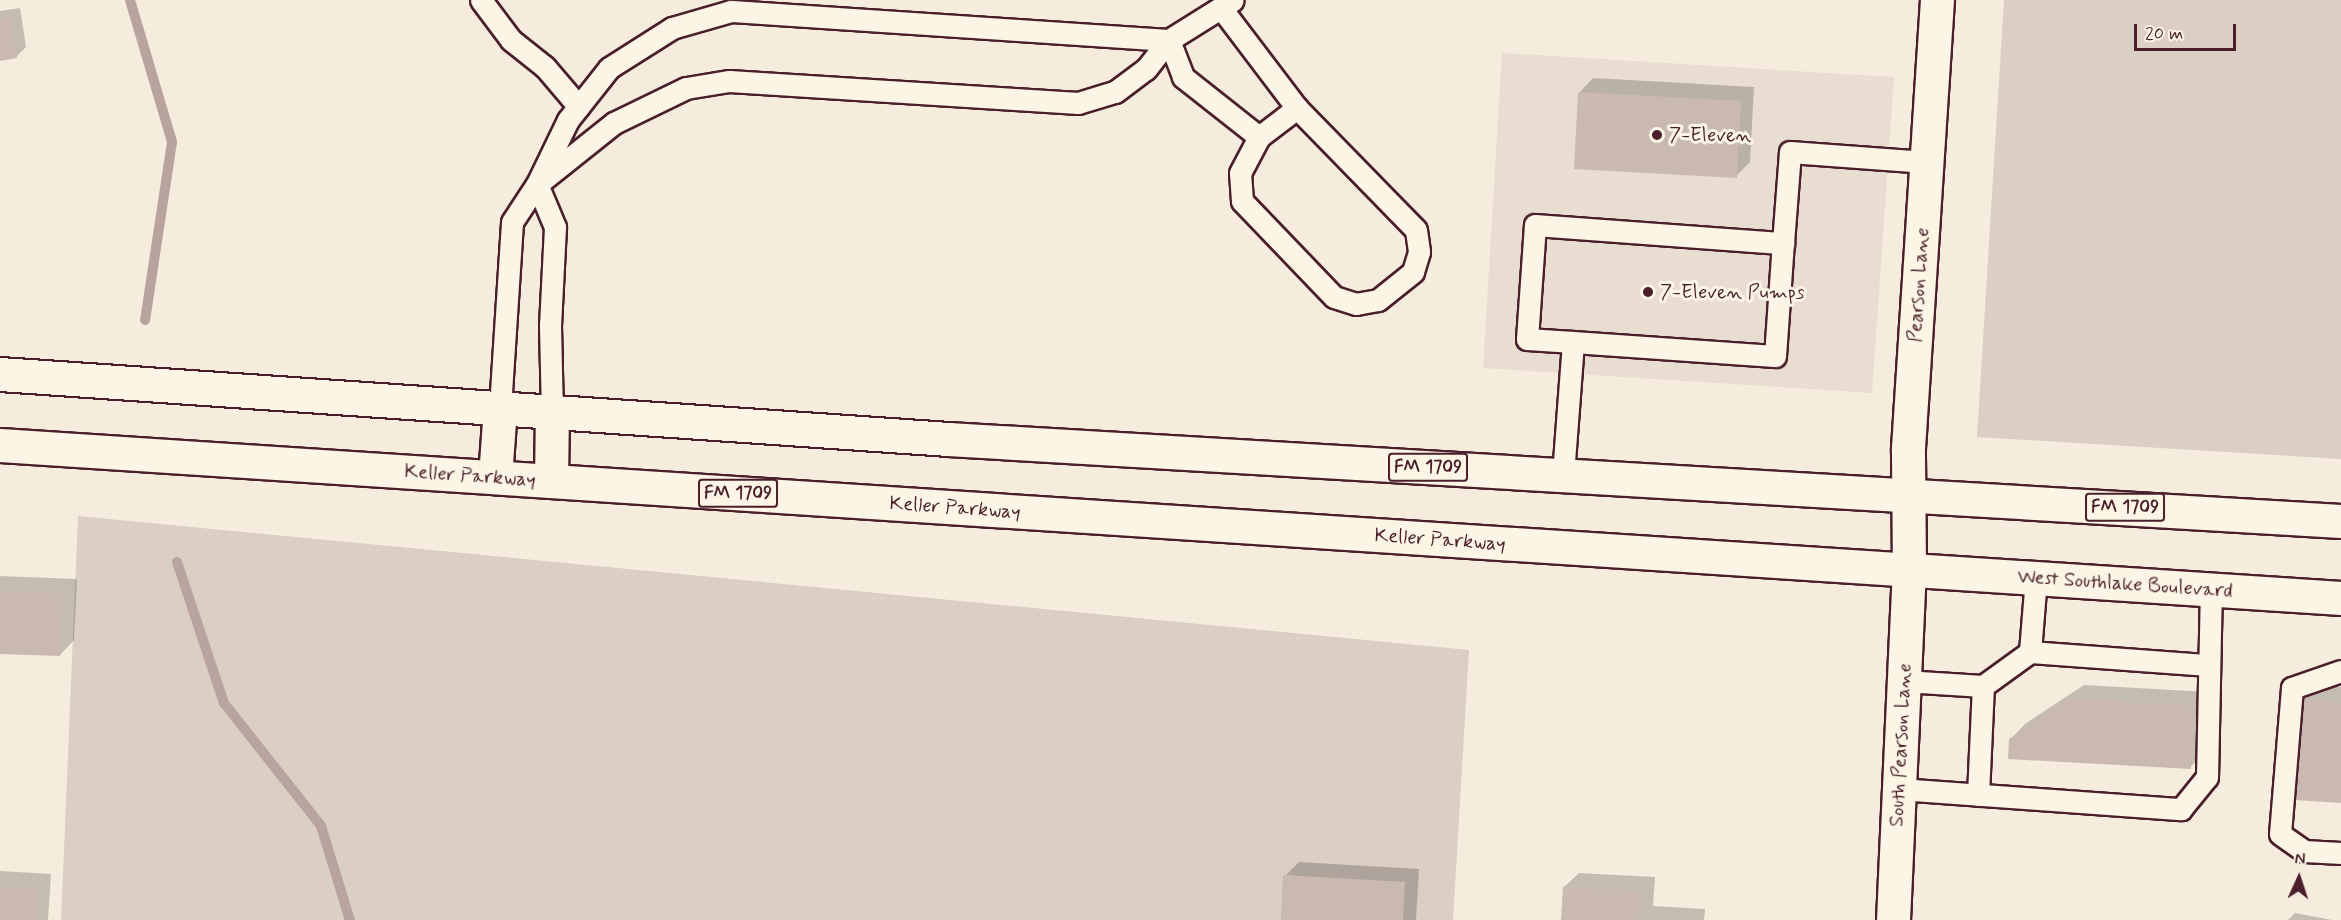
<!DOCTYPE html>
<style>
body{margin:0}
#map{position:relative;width:2341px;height:920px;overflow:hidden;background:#f5ecde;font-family:Mynerve,sans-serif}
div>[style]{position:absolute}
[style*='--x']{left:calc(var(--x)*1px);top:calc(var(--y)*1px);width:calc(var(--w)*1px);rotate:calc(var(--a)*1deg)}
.built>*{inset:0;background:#e8ddd0}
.green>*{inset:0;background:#dbcec4}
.shadow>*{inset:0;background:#0003}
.stream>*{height:10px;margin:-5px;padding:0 5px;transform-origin:5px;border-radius:5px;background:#b8a39e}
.building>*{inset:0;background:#cab9b1}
.roads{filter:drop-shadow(2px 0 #4a1f2b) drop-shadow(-2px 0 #4a1f2b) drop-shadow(0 2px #4a1f2b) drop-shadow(0 -2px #4a1f2b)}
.lane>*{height:21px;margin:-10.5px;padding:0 10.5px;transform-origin:10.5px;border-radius:10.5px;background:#fcf5e5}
.secondary>*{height:33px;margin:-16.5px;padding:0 16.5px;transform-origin:16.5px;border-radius:16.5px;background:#fcf5e5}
.primary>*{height:33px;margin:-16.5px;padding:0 16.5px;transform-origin:16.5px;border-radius:16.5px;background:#fcf5e5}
.dots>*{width:16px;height:16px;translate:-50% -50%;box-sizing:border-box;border:3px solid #fcf5e5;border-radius:50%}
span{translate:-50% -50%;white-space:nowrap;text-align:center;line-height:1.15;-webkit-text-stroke:6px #fcf5e5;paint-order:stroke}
.shield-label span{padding:2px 4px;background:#fcf5e5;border:2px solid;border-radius:4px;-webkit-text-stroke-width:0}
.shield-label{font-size:18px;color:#4a1f2b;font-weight:700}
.poi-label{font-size:20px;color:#4a1f2b}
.left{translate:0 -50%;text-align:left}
.street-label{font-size:20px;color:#4a1f2b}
.north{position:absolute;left:2269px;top:848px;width:60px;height:60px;-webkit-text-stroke:4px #fcf5e5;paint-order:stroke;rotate:3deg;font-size:16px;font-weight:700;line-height:24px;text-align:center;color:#4a1f2b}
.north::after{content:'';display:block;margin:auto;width:21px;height:27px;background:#4a1f2b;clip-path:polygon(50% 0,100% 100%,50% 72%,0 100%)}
.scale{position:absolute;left:2134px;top:24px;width:102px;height:27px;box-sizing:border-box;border:3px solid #4a1f2b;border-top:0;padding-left:8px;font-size:18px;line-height:21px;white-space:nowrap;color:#4a1f2b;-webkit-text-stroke:4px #fcf5e5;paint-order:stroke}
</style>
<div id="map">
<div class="built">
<i style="clip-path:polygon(1502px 53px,1894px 77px,1872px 393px,1483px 368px)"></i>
</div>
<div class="green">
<i style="clip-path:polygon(2004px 0,2341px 0,2341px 459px,1977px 437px)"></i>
<i style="clip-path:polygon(78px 516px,1469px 650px,1453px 920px,61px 920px)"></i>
</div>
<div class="shadow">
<i style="clip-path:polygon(20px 8px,26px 47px,16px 57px,0 59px,0 11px)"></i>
<i style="clip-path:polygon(1593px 78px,1754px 87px,1750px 162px,1736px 176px,1579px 93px)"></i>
<i style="clip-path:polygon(0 576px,77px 579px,74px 640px,60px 655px,0 652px)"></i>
<i style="clip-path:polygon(2084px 685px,2208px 692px,2205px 753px,2190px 767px,2011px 739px,2025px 724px)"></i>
<i style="clip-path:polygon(2316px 686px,2341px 687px,2341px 801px,2302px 700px)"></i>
<i style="clip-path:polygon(1299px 862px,1419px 869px,1416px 920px,1282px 920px,1285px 876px)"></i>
<i style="clip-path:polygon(0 871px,51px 874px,48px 920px,0 920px)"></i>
<i style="clip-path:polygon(1579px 873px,1655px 877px,1653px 906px,1705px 909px,1704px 920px,1563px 920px,1564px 887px)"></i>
<i style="clip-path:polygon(2295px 913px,2332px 920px,2288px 920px)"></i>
</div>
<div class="stream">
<i style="--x:130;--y:0;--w:148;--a:73.5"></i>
<i style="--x:172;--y:142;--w:180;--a:98.6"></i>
<i style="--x:177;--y:562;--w:149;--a:71.6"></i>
<i style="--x:224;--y:703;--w:157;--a:51.7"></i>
<i style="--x:321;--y:826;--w:98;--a:72.9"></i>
</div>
<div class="building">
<i style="clip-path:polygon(11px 17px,17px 58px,0 61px,0 19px)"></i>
<i style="clip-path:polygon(1578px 92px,1741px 101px,1737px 178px,1574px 169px)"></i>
<i style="clip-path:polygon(0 591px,63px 593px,60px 656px,0 654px)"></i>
<i style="clip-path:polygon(2068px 699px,2194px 705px,2191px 769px,2008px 759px,2009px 739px)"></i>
<i style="clip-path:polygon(2300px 700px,2341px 702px,2341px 803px,2294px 800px)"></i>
<i style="clip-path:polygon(1283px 875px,1405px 882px,1403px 920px,1281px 920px)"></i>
<i style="clip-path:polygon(0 886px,37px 888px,35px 920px,0 920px)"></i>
<i style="clip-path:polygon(1563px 887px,1641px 891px,1639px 920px,1561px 920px)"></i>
</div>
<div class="roads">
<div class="lane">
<i style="--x:481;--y:0;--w:50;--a:53.1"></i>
<i style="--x:511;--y:40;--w:43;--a:38.5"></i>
<i style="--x:545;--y:67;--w:52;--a:49.6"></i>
<i style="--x:1221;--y:8;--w:126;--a:52.8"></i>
<i style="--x:1297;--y:108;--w:170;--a:45.7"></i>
<i style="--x:1416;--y:230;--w:22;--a:82"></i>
<i style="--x:1419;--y:252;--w:21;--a:107"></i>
<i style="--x:1413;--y:272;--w:45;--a:141.3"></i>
<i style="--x:1378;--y:300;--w:22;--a:170"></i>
<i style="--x:1356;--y:304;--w:23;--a:-162"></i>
<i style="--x:1334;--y:297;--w:133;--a:-133.8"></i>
<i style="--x:1242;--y:201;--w:28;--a:-94"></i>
<i style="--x:1240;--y:173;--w:41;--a:-62.2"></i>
<i style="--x:1259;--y:137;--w:48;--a:-37.3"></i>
<i style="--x:1169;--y:40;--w:40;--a:69"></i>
<i style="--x:1183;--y:77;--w:97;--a:38.3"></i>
<i style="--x:540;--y:182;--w:95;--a:-38.6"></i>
<i style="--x:614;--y:123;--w:80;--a:-25.9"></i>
<i style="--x:686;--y:88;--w:44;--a:-9.2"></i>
<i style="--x:729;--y:81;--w:350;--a:3.6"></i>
<i style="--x:1078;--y:103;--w:39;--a:-17"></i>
<i style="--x:1115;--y:92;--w:39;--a:-37"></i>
<i style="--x:1146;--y:69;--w:37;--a:-52"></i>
<i style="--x:1169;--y:40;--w:75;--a:-32"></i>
<i style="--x:537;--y:184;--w:47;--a:67.3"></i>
<i style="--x:555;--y:227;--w:99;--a:92.9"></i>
<i style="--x:550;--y:326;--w:86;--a:88.7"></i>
<i style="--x:1573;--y:342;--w:202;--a:4"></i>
<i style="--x:1775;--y:356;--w:113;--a:-86"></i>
<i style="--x:500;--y:408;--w:186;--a:-86.3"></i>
<i style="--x:512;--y:222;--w:45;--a:-56.7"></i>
<i style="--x:537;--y:184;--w:71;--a:-64.2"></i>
<i style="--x:568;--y:120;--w:66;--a:-51.7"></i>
<i style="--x:609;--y:68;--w:75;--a:-32.4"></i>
<i style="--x:672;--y:28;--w:61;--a:-16.1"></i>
<i style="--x:731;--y:11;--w:439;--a:3.8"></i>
<i style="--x:1563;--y:475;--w:133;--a:-85.7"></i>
<i style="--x:1573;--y:342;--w:46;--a:-176.3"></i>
<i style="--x:1527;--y:339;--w:114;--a:-86"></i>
<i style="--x:1535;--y:225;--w:249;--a:4.2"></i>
<i style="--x:1783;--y:243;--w:91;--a:-85.6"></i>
<i style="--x:1790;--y:152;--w:136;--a:4.2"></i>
<i style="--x:2030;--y:652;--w:179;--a:4.2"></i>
<i style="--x:2341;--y:671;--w:52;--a:160.9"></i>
<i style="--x:2292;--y:688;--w:146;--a:94.7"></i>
<i style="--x:2280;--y:834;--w:29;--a:35"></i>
<i style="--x:2304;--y:851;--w:37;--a:3"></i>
<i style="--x:1904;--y:681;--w:79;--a:3.6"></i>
<i style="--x:1983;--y:686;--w:58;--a:-35.9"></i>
<i style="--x:2030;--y:652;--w:74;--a:-85.4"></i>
<i style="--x:1899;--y:789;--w:283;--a:4.1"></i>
<i style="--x:2181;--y:809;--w:41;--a:-50.9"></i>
<i style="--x:2207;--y:777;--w:188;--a:-88.8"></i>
<i style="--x:1978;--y:795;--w:109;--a:-87.4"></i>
</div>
<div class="secondary">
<i style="--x:1893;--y:920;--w:350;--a:-87.4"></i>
<i style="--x:1909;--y:570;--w:122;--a:-90.5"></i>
<i style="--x:1908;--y:448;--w:449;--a:-86.3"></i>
</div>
<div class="primary">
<i style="--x:0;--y:374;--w:950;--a:3.92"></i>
<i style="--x:948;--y:439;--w:1395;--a:3.37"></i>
<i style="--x:0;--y:445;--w:2346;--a:3.74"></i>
<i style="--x:495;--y:477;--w:69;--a:-85.9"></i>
<i style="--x:551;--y:481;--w:69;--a:-89.2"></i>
</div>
</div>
<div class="dots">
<i style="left:1657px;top:135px;background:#4a1f2b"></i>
<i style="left:1648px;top:292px;background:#4a1f2b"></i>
</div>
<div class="shield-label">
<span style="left:1428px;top:467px">FM 1709</span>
<span style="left:738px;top:493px">FM 1709</span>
<span style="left:2125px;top:507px">FM 1709</span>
</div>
<div class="poi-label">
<span class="left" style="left:1669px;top:135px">7-Eleven</span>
<span class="left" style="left:1660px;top:292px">7-Eleven Pumps</span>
</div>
<div class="street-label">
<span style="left:1919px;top:285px;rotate:-86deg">Pearson Lane</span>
<span style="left:470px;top:476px;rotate:4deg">Keller Parkway</span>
<span style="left:955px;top:508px;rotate:4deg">Keller Parkway</span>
<span style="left:1440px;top:540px;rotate:4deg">Keller Parkway</span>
<span style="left:2125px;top:584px;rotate:4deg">West Southlake Boulevard</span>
<span style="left:1901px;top:745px;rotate:-87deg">South Pearson Lane</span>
</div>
<div class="north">N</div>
<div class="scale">20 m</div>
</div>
